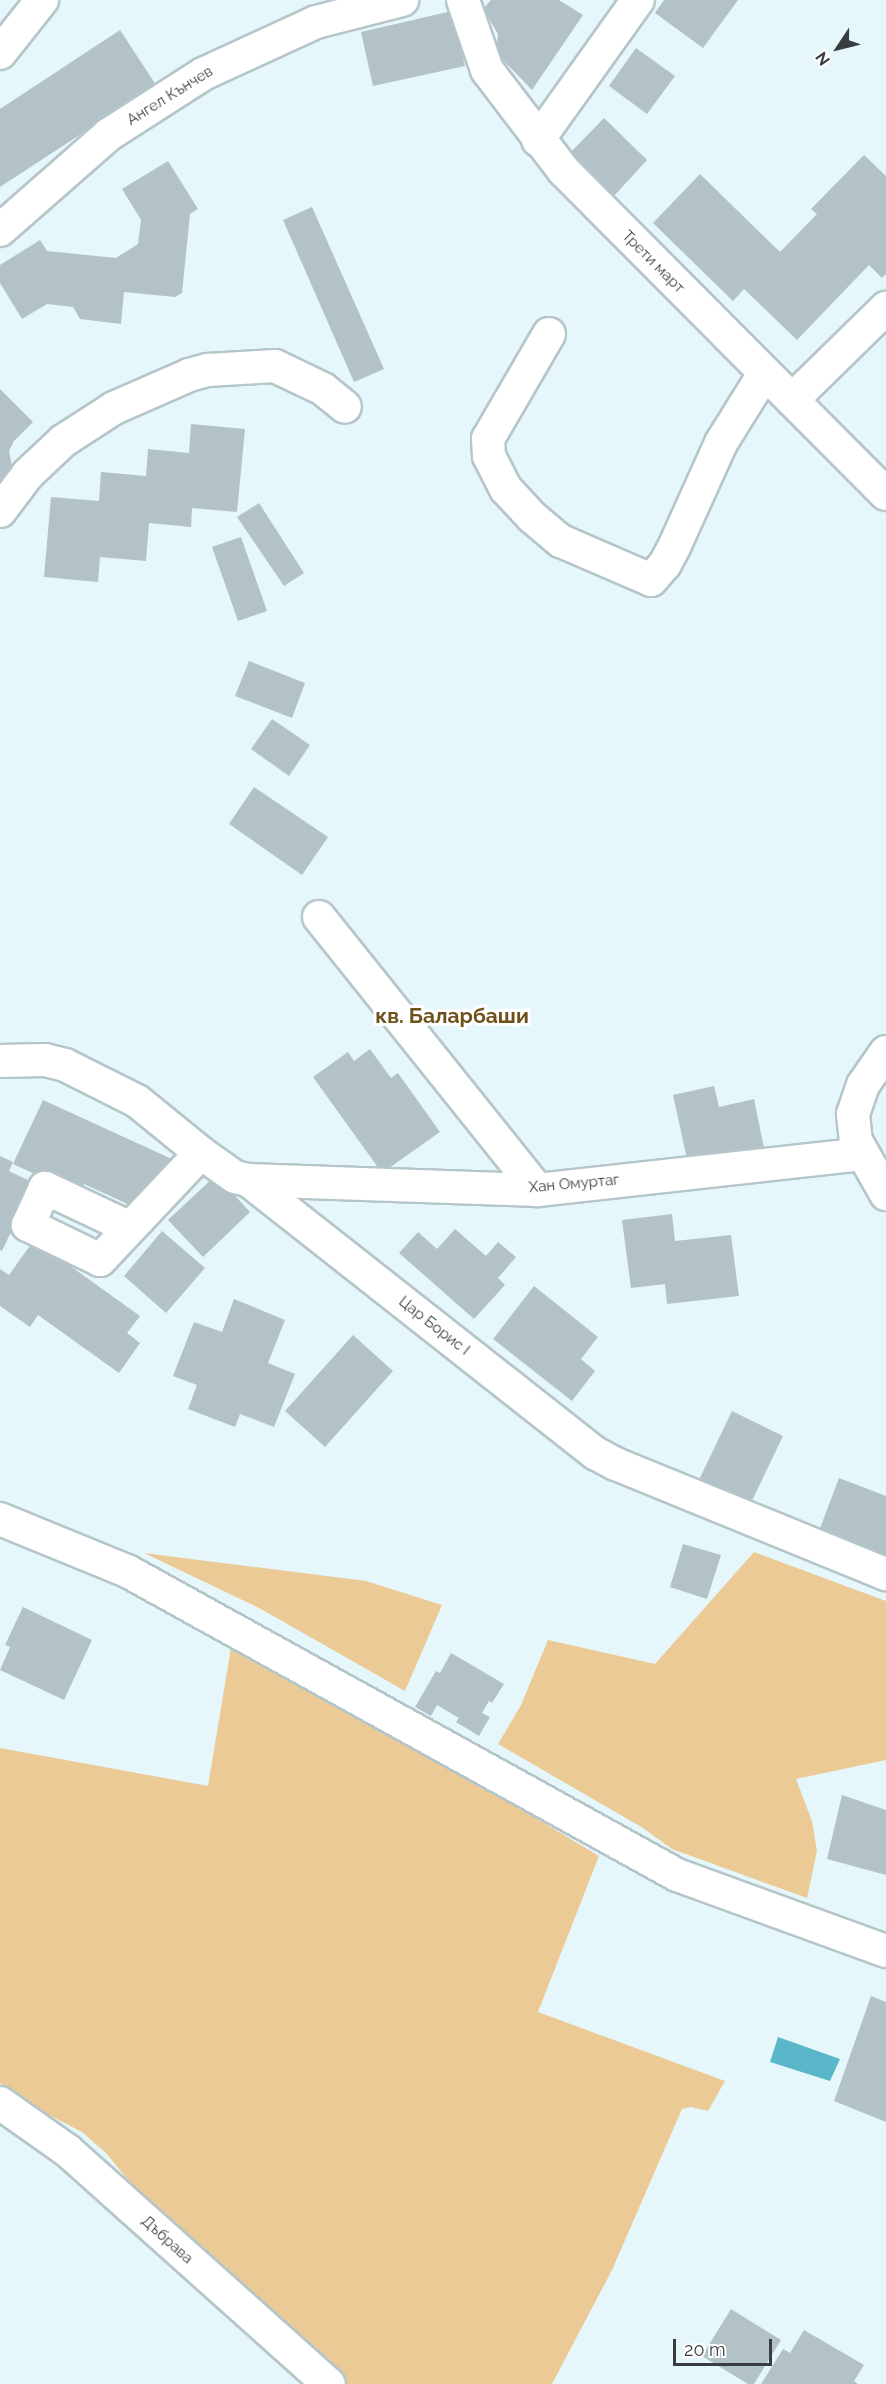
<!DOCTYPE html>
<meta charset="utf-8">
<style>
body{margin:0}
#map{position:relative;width:886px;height:2384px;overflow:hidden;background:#e6f7fb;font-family:Raleway,sans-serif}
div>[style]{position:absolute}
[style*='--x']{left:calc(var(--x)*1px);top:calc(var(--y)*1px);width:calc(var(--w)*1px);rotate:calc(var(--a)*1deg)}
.green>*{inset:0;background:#ebca96}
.water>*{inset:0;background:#5ab7ca}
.building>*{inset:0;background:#b2c2c6}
.roads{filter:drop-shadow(2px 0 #b5c6ca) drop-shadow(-2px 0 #b5c6ca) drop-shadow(0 2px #b5c6ca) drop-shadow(0 -2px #b5c6ca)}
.street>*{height:32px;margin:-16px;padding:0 16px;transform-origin:16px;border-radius:16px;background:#fff}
span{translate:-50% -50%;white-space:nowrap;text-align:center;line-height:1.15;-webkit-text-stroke:6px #fff;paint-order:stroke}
.street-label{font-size:15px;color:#383e40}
.district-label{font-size:21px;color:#6e501a;font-weight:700}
.north{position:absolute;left:808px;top:18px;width:60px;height:60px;-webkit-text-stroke:4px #fff;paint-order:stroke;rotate:235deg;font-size:16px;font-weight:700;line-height:24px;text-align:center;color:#383e40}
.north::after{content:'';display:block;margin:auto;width:21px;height:27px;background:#383e40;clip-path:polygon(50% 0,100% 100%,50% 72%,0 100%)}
.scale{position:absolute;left:673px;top:2339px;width:99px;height:27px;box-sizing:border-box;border:3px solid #383e40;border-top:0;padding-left:8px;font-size:18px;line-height:21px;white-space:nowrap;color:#383e40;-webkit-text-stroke:4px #fff;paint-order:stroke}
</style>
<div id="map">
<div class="green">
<i style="clip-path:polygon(754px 1552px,886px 1601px,886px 1760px,796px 1779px,812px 1821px,817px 1851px,807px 1898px,672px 1849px,643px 1828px,498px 1744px,521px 1705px,548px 1640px,655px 1664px)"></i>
<i style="clip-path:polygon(144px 1553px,366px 1581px,442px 1605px,405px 1691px,261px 1609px)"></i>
<i style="clip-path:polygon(232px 1642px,365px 1716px,599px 1856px,538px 2012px,725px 2081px,708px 2111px,691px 2107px,682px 2109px,612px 2270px,552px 2384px,344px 2384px,150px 2207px,106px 2153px,82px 2132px,49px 2115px,0 2083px,0 1748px,208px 1786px)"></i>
</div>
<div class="water">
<i style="clip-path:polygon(778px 2037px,840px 2059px,830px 2081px,770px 2062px)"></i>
</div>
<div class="building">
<i style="clip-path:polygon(491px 0,559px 0,583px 15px,532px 90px,496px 53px,498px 34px,483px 9px)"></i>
<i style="clip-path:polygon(664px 0,738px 0,703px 48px,655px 13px)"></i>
<i style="clip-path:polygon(452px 11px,465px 66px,373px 86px,361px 32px)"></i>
<i style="clip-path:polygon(120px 30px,156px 85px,0 187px,0 109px)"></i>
<i style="clip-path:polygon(636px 48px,675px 76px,647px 114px,609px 86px)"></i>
<i style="clip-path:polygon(604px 118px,647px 160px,613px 197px,569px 154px)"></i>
<i style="clip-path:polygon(864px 155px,886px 176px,886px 274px,882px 278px,869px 265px,797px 340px,744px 289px,733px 301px,653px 223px,700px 174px,780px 252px,817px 214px,811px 209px)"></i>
<i style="clip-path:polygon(168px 161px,198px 209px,190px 214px,182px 293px,175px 297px,124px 292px,121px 324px,80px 319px,73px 307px,47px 304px,22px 319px,0 283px,0 265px,40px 240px,47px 251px,116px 258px,138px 244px,141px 220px,122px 189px)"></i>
<i style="clip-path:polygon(312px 207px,384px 369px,354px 382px,283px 220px)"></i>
<i style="clip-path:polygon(0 389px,33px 422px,14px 441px,9px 451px,12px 466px,0 489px)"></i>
<i style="clip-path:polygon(191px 424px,245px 429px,237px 512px,192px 508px,191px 527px,149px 523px,146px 561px,100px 557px,98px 582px,44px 577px,51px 497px,99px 501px,101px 472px,146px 476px,148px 449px,189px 453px)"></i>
<i style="clip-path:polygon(259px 503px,304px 573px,284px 586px,237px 517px)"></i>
<i style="clip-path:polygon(241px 537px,267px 611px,238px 621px,212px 547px)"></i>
<i style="clip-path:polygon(249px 661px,305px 683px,292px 718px,235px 696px)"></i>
<i style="clip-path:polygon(272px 719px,310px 745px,289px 776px,251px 749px)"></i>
<i style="clip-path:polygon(254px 787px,328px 837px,302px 875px,229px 824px)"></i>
<i style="clip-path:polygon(370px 1049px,391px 1078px,398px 1073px,440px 1132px,382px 1173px,313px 1077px,348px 1052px,354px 1061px)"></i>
<i style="clip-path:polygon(714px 1086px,719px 1107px,754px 1099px,764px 1148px,688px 1164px,673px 1095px)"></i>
<i style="clip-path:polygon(43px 1100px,174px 1160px,154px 1203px,137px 1195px,132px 1206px,84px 1184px,80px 1195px,13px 1164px)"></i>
<i style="clip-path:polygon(0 1156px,13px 1162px,9px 1171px,40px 1186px,17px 1237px,10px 1234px,2px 1251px,0 1250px)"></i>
<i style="clip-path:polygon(216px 1175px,250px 1212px,203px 1257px,168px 1220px)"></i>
<i style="clip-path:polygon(672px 1214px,675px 1241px,731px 1235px,739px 1296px,667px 1304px,665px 1284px,631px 1288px,622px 1220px)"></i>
<i style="clip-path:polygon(455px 1229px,486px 1256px,498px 1242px,516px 1257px,498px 1278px,505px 1285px,474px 1319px,399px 1253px,418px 1232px,437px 1249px)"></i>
<i style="clip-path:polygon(162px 1231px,205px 1268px,166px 1313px,124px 1276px)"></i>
<i style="clip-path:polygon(34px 1240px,140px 1316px,127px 1333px,140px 1343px,119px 1373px,38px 1315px,30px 1327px,0 1306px,0 1269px,9px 1275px)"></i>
<i style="clip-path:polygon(534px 1286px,598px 1337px,581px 1359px,595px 1371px,572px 1401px,493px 1339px)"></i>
<i style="clip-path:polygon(234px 1299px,285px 1320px,268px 1363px,295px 1374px,274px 1427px,240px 1414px,235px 1427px,188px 1409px,197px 1385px,173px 1376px,194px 1322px,222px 1332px)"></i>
<i style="clip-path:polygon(353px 1335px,393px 1371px,325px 1447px,285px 1411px)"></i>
<i style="clip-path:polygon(732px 1411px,783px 1436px,749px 1507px,698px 1482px)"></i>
<i style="clip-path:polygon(839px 1478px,886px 1496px,886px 1557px,819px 1531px)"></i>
<i style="clip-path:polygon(683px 1544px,721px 1555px,707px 1599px,670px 1587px)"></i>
<i style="clip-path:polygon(23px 1607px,92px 1640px,64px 1700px,0 1670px,10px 1647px,5px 1645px)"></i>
<i style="clip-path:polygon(451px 1653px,504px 1684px,492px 1703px,489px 1701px,482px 1713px,490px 1717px,479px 1736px,456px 1722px,459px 1718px,437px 1705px,431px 1716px,415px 1707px,436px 1671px,440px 1673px)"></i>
<i style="clip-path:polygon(842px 1795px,886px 1810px,886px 1875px,827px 1859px)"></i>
<i style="clip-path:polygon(871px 1996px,886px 2002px,886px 2122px,834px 2101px)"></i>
<i style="clip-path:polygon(731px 2309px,781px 2340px,754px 2384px,748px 2384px,702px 2356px)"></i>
<i style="clip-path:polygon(804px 2330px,864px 2365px,854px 2381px,858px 2384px,761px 2384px,783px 2349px,790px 2353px)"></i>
</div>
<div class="roads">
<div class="street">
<i style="--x:463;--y:0;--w:74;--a:71.1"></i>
<i style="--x:487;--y:70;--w:127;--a:52.7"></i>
<i style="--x:564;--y:171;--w:456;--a:45.1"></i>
<i style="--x:0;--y:53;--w:68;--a:-51.6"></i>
<i style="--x:538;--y:140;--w:172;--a:-54.5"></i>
<i style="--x:0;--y:230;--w:144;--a:-41.3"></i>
<i style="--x:108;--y:135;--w:113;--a:-32.7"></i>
<i style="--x:203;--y:74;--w:124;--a:-24.7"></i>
<i style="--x:316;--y:22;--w:89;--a:-14.3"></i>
<i style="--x:549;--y:334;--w:121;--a:120.2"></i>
<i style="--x:488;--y:439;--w:17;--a:87"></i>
<i style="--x:489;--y:456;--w:37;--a:63"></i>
<i style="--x:506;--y:489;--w:38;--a:47"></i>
<i style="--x:532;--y:517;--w:38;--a:40"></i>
<i style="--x:561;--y:541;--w:98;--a:23.4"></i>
<i style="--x:651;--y:580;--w:21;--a:-49"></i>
<i style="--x:665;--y:564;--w:21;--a:-62"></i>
<i style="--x:675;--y:545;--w:112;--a:-65.7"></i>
<i style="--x:721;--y:443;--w:81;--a:-58.1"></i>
<i style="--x:792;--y:400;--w:132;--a:-44.4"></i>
<i style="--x:0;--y:511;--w:46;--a:-52.9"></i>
<i style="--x:28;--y:474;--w:48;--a:-43.3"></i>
<i style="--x:63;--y:441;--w:61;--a:-32.9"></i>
<i style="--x:114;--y:408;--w:82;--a:-23.7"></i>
<i style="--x:189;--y:375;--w:20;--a:-15"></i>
<i style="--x:208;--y:370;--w:67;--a:-3.4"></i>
<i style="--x:275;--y:366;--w:53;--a:25.6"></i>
<i style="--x:323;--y:389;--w:28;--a:39"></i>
<i style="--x:319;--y:917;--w:350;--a:51.3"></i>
<i style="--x:886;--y:1052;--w:40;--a:124.9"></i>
<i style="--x:863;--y:1085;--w:31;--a:109"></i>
<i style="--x:853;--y:1114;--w:27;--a:84"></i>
<i style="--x:856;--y:1141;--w:61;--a:60.5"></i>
<i style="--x:0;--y:1061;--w:45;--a:-1.3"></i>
<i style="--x:45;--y:1060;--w:21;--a:14"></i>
<i style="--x:65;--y:1065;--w:80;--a:26.6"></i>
<i style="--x:137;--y:1101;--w:82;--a:39.1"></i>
<i style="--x:201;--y:1153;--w:42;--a:35.2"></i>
<i style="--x:235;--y:1177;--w:13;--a:13"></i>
<i style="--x:248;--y:1180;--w:442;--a:38.2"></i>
<i style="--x:595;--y:1453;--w:24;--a:28"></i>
<i style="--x:616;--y:1464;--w:292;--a:22.2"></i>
<i style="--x:248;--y:1180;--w:290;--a:2"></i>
<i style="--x:538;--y:1190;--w:326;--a:-6.3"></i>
<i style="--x:128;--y:1227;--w:92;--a:-154.8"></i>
<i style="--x:45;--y:1188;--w:41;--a:114.7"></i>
<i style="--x:28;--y:1225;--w:80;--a:25.9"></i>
<i style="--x:100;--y:1260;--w:147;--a:-46.7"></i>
<i style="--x:0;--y:1519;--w:139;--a:22.3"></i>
<i style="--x:129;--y:1572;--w:626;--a:28.94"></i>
<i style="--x:677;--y:1875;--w:222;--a:20"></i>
<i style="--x:0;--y:2103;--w:83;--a:35.2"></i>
<i style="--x:68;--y:2151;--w:350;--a:41.8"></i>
</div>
</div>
<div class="street-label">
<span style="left:170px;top:96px;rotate:-32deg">Ангел Кънчев</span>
<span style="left:653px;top:262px;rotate:45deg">Трети март</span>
<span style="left:574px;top:1184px;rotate:-5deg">Хан Омуртаг</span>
<span style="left:434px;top:1326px;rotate:38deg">Цар Борис I</span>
<span style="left:167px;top:2240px;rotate:42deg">Дъбрава</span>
</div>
<div class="district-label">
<span style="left:452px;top:1016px">кв. Баларбаши</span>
</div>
<div class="north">N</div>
<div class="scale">20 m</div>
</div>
